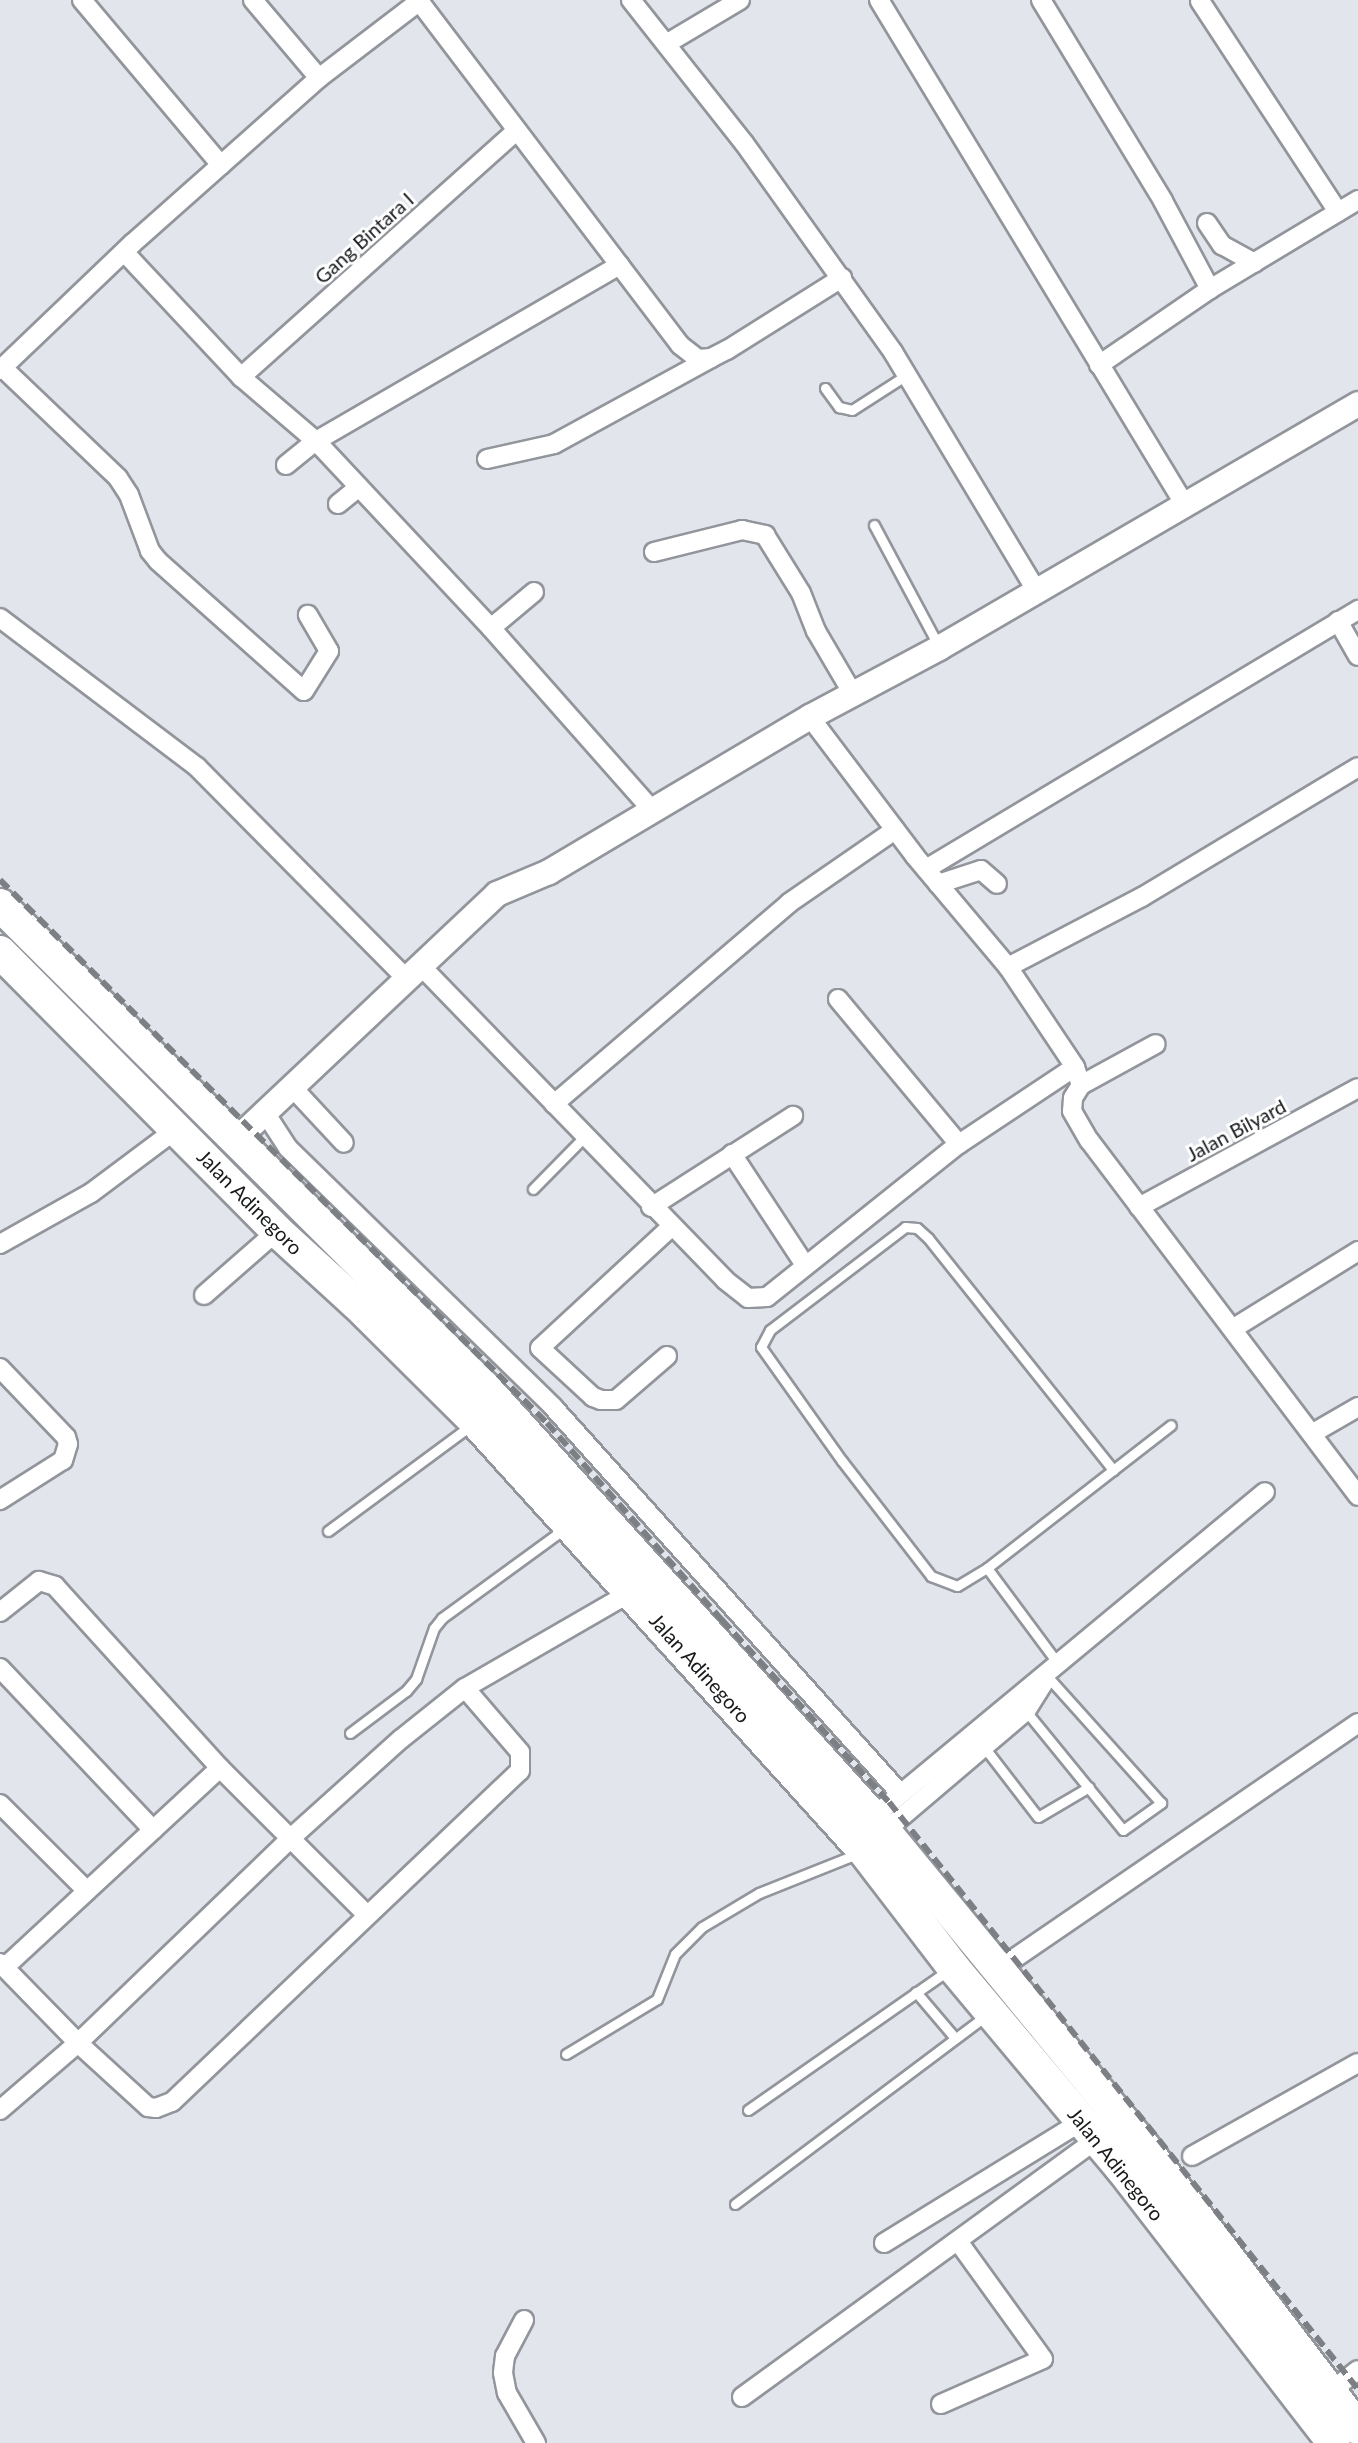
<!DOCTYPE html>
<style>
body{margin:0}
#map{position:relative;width:1358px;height:2443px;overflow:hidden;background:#e2e5eb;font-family:Lato,sans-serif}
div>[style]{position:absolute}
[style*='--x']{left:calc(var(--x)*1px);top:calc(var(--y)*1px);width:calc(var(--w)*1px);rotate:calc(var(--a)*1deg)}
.roads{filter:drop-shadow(2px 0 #92959b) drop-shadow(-2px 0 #92959b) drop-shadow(0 2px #92959b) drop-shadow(0 -2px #92959b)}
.service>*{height:9px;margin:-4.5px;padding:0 4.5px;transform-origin:4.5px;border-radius:4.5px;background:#fff}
.minor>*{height:18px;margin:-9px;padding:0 9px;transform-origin:9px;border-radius:9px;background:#fff}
.tertiary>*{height:24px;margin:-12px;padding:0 12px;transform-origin:12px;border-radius:12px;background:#fff}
.trunk>*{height:32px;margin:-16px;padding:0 16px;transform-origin:16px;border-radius:16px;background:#fff}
.rail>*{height:6px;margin-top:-3px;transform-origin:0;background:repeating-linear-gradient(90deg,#7c7f83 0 12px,transparent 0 18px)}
span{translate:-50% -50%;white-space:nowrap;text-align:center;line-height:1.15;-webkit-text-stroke:6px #fff;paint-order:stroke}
.street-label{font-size:20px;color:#17191b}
</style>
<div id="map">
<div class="roads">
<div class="service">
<i style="--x:825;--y:388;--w:24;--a:54"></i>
<i style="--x:839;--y:407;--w:13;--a:13"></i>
<i style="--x:852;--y:410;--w:67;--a:-32.7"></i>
<i style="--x:874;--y:525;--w:136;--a:61.9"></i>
<i style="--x:533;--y:1189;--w:74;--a:-45.5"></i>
<i style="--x:905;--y:1227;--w:12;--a:5"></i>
<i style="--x:917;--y:1228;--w:15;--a:42"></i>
<i style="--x:928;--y:1238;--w:297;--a:51.4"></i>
<i style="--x:1113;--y:1470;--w:160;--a:142.1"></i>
<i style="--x:987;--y:1568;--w:35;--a:149"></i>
<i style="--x:957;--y:1586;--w:28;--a:-159"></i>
<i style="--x:931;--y:1576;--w:145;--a:-127.7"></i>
<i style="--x:842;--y:1461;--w:140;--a:-125.4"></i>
<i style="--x:761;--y:1347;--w:19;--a:-62"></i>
<i style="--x:770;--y:1330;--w:170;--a:-37.3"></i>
<i style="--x:1113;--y:1470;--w:73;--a:-37.8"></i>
<i style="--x:328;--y:1531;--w:177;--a:-36.5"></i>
<i style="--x:987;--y:1568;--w:121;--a:53.4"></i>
<i style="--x:1025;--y:1710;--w:155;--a:50.8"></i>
<i style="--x:1123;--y:1830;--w:47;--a:-35.4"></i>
<i style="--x:1161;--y:1803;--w:171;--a:-131.9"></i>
<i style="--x:350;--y:1733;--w:70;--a:-36.9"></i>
<i style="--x:406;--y:1691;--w:16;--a:-50"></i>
<i style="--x:416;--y:1679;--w:54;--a:-70.6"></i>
<i style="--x:434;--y:1628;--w:13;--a:-51"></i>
<i style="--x:442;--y:1618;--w:151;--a:-36.1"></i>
<i style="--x:984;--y:1747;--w:88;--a:52.4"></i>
<i style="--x:1038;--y:1817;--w:59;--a:-30.5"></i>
<i style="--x:916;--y:1992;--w:60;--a:49.7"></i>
<i style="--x:566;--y:2054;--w:106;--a:-31.1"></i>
<i style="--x:657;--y:1999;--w:48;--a:-68.2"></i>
<i style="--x:675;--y:1954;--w:38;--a:-45"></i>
<i style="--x:702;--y:1927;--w:66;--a:-30.8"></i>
<i style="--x:759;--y:1893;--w:105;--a:-21.7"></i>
<i style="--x:748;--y:2110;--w:246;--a:-34.9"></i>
<i style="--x:735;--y:2204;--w:313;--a:-36.9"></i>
</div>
<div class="minor">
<i style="--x:82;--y:0;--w:216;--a:49.9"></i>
<i style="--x:253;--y:0;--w:102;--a:49.8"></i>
<i style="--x:631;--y:0;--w:182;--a:51.7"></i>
<i style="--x:744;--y:143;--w:257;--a:54.5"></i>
<i style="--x:893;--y:352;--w:280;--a:59"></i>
<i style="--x:879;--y:0;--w:590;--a:58.79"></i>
<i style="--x:1041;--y:0;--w:235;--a:58.7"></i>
<i style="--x:1163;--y:201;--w:100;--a:61.9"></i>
<i style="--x:419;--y:1;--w:432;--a:52.8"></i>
<i style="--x:680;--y:345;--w:23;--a:38"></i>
<i style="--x:698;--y:359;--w:13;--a:-4"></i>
<i style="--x:711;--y:358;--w:18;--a:-27"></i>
<i style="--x:727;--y:350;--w:136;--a:-32.1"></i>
<i style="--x:1200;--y:1;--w:252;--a:56.8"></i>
<i style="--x:666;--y:44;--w:86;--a:-30.7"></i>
<i style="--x:1207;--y:223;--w:27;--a:56"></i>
<i style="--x:1222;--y:245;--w:37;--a:29"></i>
<i style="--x:125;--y:253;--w:170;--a:46.9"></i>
<i style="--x:241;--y:377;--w:99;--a:40.5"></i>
<i style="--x:316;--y:441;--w:351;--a:-30.1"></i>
<i style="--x:1099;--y:365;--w:135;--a:-34.4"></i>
<i style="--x:1210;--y:289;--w:173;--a:-31"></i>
<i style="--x:3;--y:368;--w:159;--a:43.7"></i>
<i style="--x:118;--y:478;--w:20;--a:57"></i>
<i style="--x:129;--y:495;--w:60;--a:69.4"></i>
<i style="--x:150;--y:551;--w:13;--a:51"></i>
<i style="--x:158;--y:561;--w:195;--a:41.7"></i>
<i style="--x:304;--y:691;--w:47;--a:-58"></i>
<i style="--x:329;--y:651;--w:42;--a:-120.3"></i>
<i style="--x:0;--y:370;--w:184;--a:-43.7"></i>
<i style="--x:133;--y:243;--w:249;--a:-41.6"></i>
<i style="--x:319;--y:78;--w:128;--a:-37.4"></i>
<i style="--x:241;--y:377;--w:369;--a:-41.8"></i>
<i style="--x:487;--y:459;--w:69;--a:-12.6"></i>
<i style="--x:554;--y:444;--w:179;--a:-28.7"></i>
<i style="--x:286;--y:465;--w:38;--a:-39"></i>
<i style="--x:316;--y:441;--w:256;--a:46.9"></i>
<i style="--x:491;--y:628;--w:242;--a:48.5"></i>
<i style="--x:338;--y:504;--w:27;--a:-39"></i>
<i style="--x:654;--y:552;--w:91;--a:-14"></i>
<i style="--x:742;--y:530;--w:24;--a:12"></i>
<i style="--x:765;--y:535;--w:68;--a:58.2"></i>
<i style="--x:801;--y:593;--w:41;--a:68.5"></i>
<i style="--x:816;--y:631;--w:73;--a:59.6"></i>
<i style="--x:0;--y:618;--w:247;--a:37.1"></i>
<i style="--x:197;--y:767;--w:298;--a:45.3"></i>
<i style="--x:1338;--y:621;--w:40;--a:60.3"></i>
<i style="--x:491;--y:628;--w:56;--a:-39.9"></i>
<i style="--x:926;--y:869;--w:504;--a:-30.94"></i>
<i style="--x:938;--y:884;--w:45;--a:-18"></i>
<i style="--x:981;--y:870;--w:21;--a:41"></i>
<i style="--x:421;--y:966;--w:437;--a:45.9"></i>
<i style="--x:725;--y:1280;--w:29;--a:38"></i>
<i style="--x:748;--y:1298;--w:19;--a:-3"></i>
<i style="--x:767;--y:1297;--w:246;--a:-38.6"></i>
<i style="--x:959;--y:1144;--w:139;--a:-33.6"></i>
<i style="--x:1075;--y:1067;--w:120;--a:-123.8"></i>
<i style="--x:1008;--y:967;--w:145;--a:-130"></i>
<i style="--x:915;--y:856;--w:174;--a:-127.1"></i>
<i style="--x:1008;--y:967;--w:151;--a:-27.6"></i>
<i style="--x:1142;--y:897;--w:252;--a:-31"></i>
<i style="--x:838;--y:999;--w:189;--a:50.2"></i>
<i style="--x:1075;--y:1067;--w:19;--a:72"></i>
<i style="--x:1081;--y:1085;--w:15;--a:122"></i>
<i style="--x:1073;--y:1098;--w:13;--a:94"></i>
<i style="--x:1072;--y:1111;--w:34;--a:60"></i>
<i style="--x:1089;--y:1140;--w:446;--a:52.9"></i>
<i style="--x:1081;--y:1085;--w:85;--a:-28.7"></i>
<i style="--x:292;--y:1087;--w:76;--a:47.1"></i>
<i style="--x:554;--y:1104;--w:309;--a:-40.5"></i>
<i style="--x:789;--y:903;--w:129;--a:-34.6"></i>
<i style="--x:264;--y:1111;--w:44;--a:57"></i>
<i style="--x:288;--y:1148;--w:371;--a:44.3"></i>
<i style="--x:553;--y:1407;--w:519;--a:48.05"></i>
<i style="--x:732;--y:1154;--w:133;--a:56.7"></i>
<i style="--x:651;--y:1207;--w:169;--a:-32.7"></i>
<i style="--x:1139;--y:1207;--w:249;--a:-28.5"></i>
<i style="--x:0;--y:1244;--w:104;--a:-29.3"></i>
<i style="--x:91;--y:1193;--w:109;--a:-36.8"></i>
<i style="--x:204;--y:1295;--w:97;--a:-41.2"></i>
<i style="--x:1234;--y:1328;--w:146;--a:-31.8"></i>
<i style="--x:667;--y:1356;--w:67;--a:139.2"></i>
<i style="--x:616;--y:1400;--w:15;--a:180"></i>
<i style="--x:601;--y:1400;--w:9;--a:-159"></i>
<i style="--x:593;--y:1397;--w:72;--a:-137.2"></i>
<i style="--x:540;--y:1348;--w:180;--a:-42.7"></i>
<i style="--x:0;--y:1368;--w:95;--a:46.3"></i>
<i style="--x:66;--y:1437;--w:7;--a:74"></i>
<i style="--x:68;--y:1444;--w:17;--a:107"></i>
<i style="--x:63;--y:1460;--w:75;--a:147.6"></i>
<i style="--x:1313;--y:1433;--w:52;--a:-30"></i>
<i style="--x:0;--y:1612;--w:50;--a:-38.5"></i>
<i style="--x:39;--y:1581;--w:17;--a:17"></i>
<i style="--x:55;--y:1586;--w:246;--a:47.8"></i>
<i style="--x:220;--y:1768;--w:208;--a:45"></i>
<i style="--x:0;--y:1668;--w:223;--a:46.6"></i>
<i style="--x:0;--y:1804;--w:123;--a:45"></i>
<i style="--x:873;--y:1817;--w:509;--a:-39.66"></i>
<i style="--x:885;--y:1831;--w:185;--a:-40.4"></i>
<i style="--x:1026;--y:1711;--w:34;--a:-58"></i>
<i style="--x:0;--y:1963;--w:112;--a:45.7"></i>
<i style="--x:78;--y:2043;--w:95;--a:42.4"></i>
<i style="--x:148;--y:2107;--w:8;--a:7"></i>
<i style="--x:156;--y:2108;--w:17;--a:-21"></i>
<i style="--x:172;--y:2102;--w:480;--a:-43.6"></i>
<i style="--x:520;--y:1771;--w:19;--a:-90"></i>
<i style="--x:520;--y:1752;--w:84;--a:-130.7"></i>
<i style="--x:997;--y:1966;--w:20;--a:-24"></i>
<i style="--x:1015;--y:1958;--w:416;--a:-34.4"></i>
<i style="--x:5;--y:1967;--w:293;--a:-42.8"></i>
<i style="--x:0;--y:2110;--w:103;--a:-40.7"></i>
<i style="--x:78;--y:2043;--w:297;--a:-43.9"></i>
<i style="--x:292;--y:1837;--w:147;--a:-42"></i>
<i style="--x:401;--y:1739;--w:82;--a:-38.6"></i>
<i style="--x:465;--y:1688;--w:192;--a:-30"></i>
<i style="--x:1192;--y:2156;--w:190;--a:-29.3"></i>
<i style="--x:884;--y:2243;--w:233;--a:-31.6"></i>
<i style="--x:524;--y:2320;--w:41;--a:117.8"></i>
<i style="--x:505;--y:2356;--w:17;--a:97"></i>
<i style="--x:503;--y:2373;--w:20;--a:79"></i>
<i style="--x:507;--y:2393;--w:58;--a:59.9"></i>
<i style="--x:1331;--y:2391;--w:34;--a:-38"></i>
<i style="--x:742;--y:2397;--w:437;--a:-36"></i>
<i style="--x:941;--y:2404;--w:111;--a:-23.8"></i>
<i style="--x:1043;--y:2359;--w:145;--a:-125.8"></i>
</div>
<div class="tertiary">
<i style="--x:237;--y:1139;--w:357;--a:-43.3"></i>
<i style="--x:497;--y:894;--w:56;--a:-22.9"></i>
<i style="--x:549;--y:872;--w:304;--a:-30.7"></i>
<i style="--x:810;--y:717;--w:146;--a:-28.1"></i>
<i style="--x:939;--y:648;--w:485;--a:-30.2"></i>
</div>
<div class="trunk">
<i style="--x:0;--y:905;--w:683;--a:44.88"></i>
<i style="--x:484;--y:1387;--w:580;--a:47.87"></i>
<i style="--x:873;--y:1817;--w:426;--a:50.6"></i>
<i style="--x:1143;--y:2146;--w:355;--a:52.7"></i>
<i style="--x:0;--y:952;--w:393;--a:45.2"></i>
<i style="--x:277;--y:1231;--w:108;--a:42.4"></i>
<i style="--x:357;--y:1304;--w:168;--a:44.8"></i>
<i style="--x:476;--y:1422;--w:578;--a:47.87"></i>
<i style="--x:864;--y:1851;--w:146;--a:52.5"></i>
<i style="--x:953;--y:1967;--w:263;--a:50.1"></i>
<i style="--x:1122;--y:2169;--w:346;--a:52.3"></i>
</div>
</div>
<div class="rail">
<i style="--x:0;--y:880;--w:771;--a:44.79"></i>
<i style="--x:547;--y:1423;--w:264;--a:48.4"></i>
<i style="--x:722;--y:1620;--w:247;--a:47.5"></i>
<i style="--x:889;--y:1802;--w:751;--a:51.38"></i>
</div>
<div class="street-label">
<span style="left:364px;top:238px;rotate:-42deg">Gang Bintara I</span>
<span style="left:1236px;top:1130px;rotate:-28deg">Jalan Bilyard</span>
<span style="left:250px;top:1202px;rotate:45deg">Jalan Adinegoro</span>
<span style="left:700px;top:1668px;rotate:48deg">Jalan Adinegoro</span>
<span style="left:1116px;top:2164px;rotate:51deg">Jalan Adinegoro</span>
</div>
</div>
